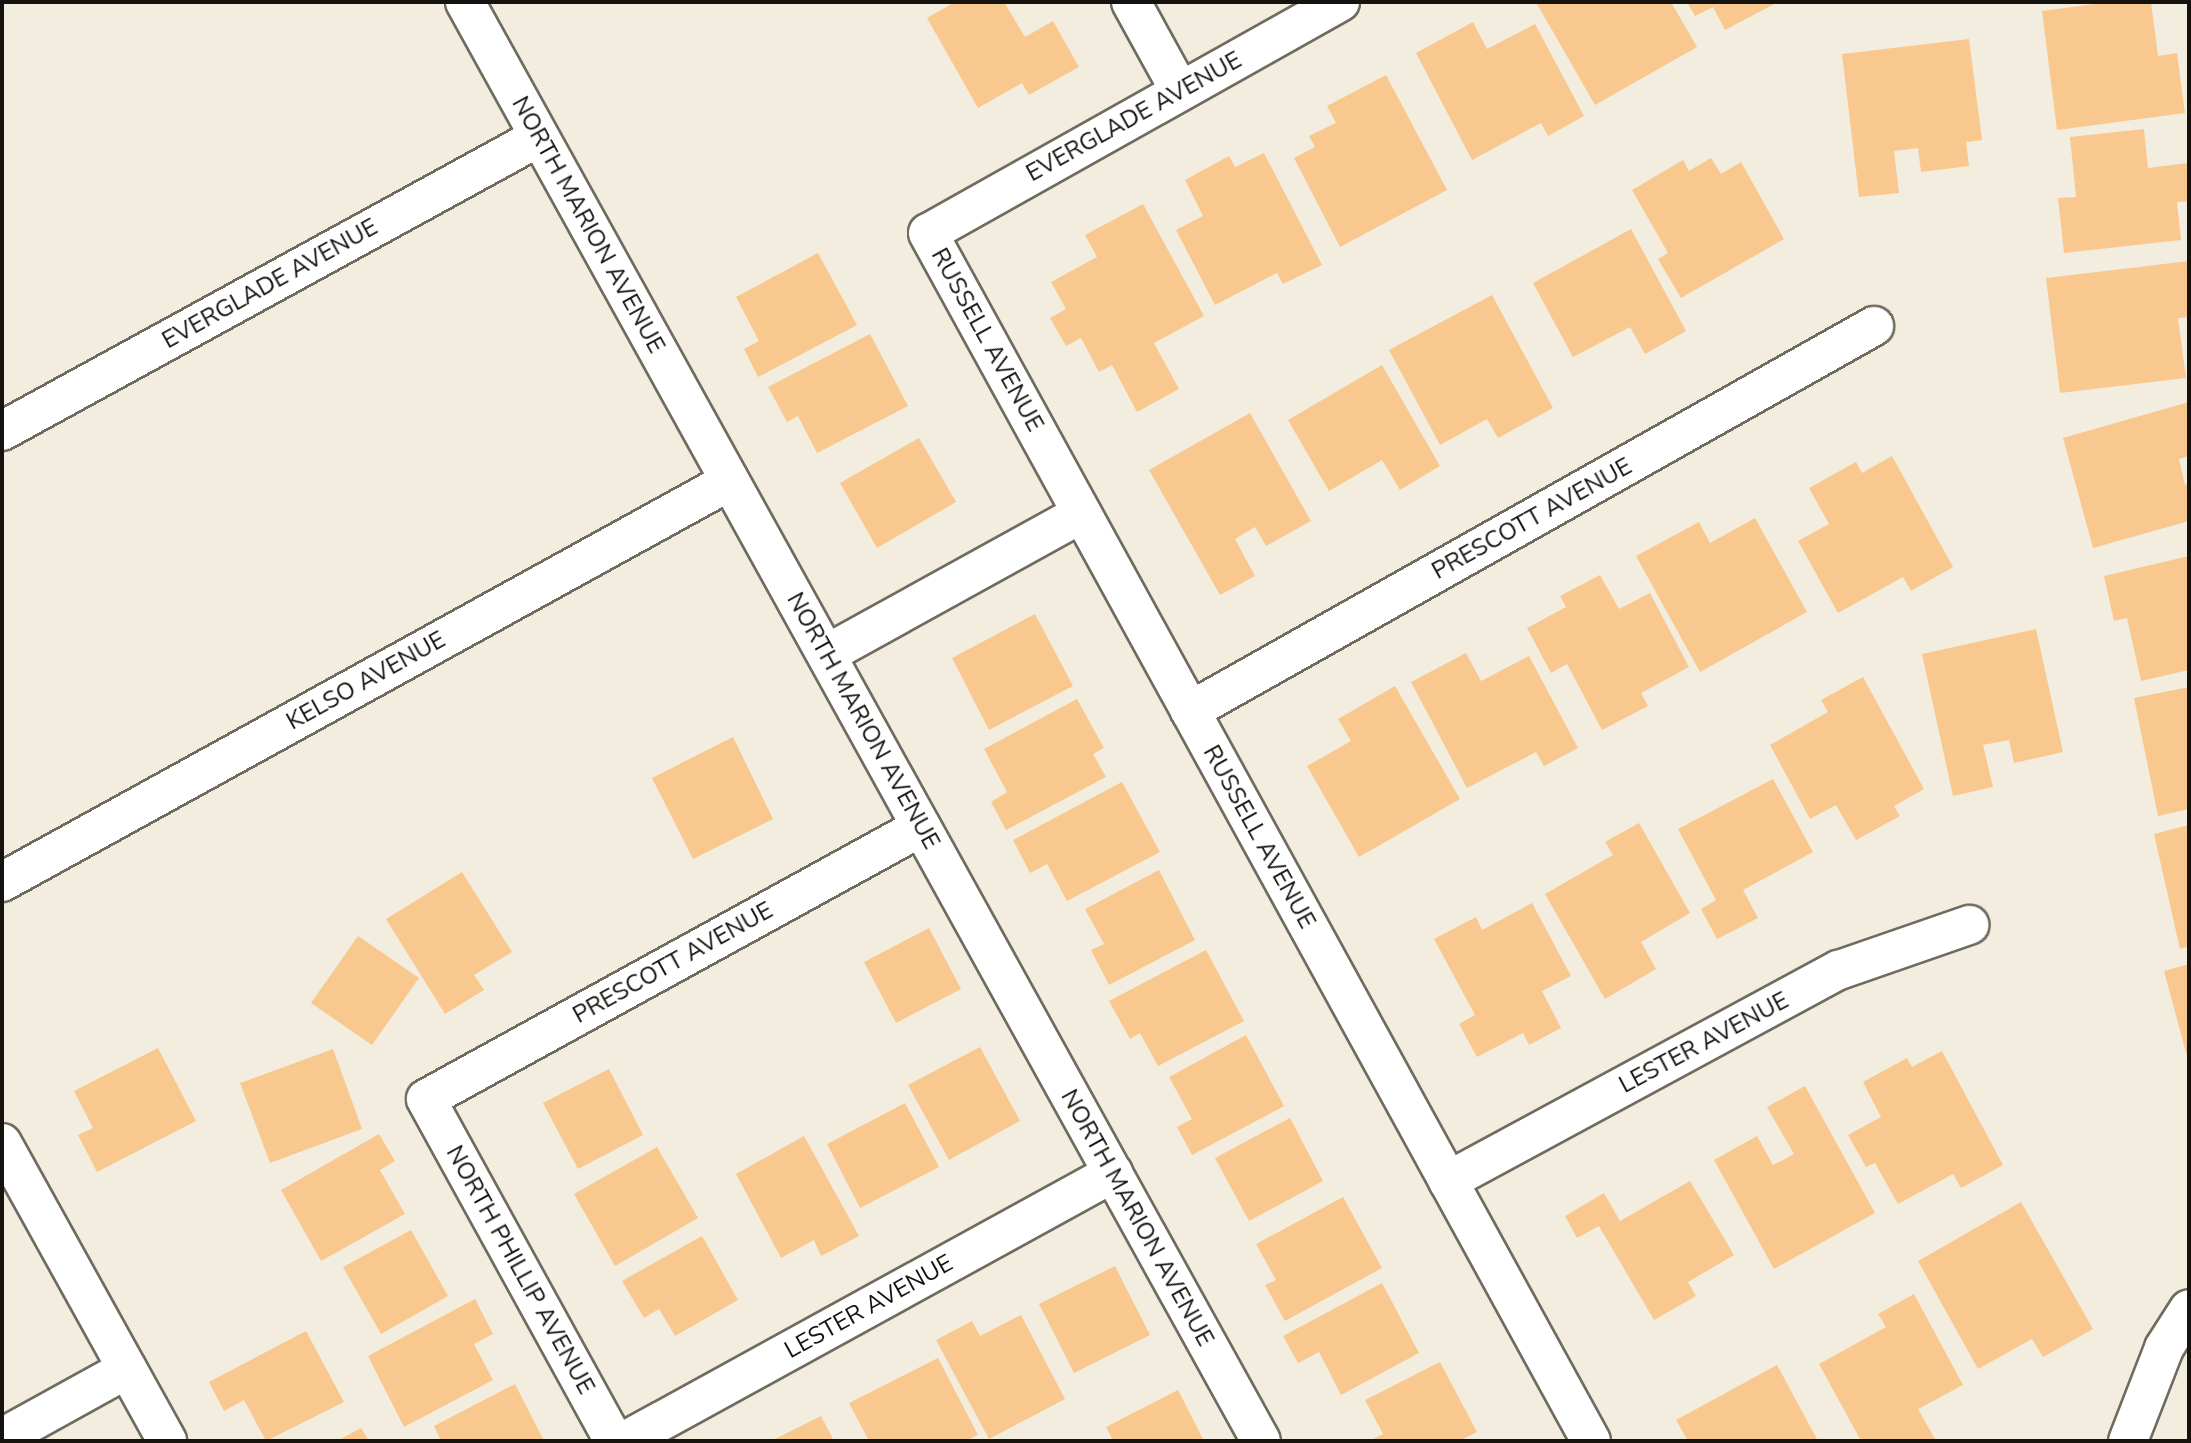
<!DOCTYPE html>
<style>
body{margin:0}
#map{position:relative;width:2191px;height:1443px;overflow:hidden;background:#f2edde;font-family:"Nunito Sans",sans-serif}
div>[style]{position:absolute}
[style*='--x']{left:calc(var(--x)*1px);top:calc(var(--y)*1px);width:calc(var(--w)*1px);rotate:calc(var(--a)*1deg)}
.building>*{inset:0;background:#f9c88f}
.roads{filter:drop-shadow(2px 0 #706b5f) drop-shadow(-2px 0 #706b5f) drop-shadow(0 2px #706b5f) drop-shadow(0 -2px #706b5f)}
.minor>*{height:38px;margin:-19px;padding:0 19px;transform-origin:19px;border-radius:19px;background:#fff}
span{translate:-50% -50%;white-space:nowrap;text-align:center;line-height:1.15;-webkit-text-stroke:5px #fff;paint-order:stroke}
.street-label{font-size:24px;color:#15130e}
.frame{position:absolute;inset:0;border:4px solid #15130e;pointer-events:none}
</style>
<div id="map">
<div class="building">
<i style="clip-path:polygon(955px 2px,1004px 2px,1025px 37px,1053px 21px,1079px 67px,1029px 95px,1022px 83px,978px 108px,927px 18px)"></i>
<i style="clip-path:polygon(1541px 2px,1671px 2px,1697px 47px,1595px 105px,1537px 4px)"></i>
<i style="clip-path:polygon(1687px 2px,1778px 2px,1725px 30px,1713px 7px,1695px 16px)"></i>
<i style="clip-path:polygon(2110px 2px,2151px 2px,2158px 56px,2177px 53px,2185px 113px,2057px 130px,2042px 11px)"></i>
<i style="clip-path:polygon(1473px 22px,1487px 49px,1535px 24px,1584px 116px,1548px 136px,1541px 123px,1472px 160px,1416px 53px)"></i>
<i style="clip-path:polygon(1969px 39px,1982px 140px,1966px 142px,1969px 166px,1921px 172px,1918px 148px,1894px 151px,1899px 193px,1859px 197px,1842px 54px)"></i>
<i style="clip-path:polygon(1386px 75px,1447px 190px,1340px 247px,1294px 158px,1315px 147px,1309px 136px,1336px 123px,1327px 106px)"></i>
<i style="clip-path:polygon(2144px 129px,2148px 168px,2189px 163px,2189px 201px,2177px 202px,2181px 240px,2064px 253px,2058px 198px,2076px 197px,2070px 137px)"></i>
<i style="clip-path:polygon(1264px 153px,1322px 265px,1283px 284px,1277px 273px,1215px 305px,1176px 230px,1203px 216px,1185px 180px,1229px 156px,1235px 167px)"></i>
<i style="clip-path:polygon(1711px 158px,1721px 174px,1741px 162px,1784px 239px,1681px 298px,1658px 259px,1668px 253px,1632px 190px,1683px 160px,1689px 171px)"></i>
<i style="clip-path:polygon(1143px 204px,1204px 316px,1154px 343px,1179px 389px,1137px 412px,1112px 365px,1099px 372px,1081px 338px,1066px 346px,1050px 318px,1066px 309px,1051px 282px,1097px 257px,1085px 235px)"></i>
<i style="clip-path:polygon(1631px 229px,1686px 331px,1645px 354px,1630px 327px,1573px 357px,1533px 283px)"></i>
<i style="clip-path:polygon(818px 253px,857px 325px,758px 377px,744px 349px,759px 341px,736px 297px)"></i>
<i style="clip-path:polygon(2189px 261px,2189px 317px,2178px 318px,2186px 378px,2060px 393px,2046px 278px)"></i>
<i style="clip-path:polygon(1492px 295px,1553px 408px,1498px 438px,1487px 419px,1440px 445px,1389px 350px)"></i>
<i style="clip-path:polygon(870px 334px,908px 406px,817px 453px,798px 416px,787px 422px,768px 387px)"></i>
<i style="clip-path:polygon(1382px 365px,1440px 466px,1400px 490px,1382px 460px,1329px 491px,1288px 420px)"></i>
<i style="clip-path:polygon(2189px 402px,2189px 456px,2179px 459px,2185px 485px,2189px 484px,2189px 521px,2093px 548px,2063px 438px)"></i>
<i style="clip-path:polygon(1250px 413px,1311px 521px,1266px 546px,1255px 527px,1235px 539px,1255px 576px,1220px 595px,1149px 470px)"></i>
<i style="clip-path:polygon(919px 438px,956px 502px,877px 548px,840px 483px)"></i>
<i style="clip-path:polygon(1892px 456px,1953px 567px,1911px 591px,1903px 577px,1838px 613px,1798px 541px,1829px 524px,1809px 488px,1856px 462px,1862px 473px)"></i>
<i style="clip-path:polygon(1755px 518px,1807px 612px,1700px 672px,1636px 556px,1699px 522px,1710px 543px)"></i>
<i style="clip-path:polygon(2189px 556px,2189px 670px,2141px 681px,2127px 618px,2114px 621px,2104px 576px)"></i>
<i style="clip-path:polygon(1600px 575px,1619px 609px,1650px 593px,1689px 667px,1641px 693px,1648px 706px,1602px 730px,1567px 664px,1551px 673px,1527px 628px,1566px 607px,1560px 596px)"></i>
<i style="clip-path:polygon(1035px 614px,1073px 686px,989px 730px,952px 658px)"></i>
<i style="clip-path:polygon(2036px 629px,2063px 752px,2014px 763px,2009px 740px,1983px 745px,1993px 787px,1953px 796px,1922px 654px)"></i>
<i style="clip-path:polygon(1466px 653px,1481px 681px,1529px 656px,1578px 748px,1544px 766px,1536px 752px,1467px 788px,1411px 682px)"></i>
<i style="clip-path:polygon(1863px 677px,1924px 789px,1894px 806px,1900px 816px,1856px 840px,1836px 805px,1810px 819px,1770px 745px,1828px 712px,1821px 700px)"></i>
<i style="clip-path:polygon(1395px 686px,1460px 799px,1359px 857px,1307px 766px,1351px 741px,1338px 719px)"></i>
<i style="clip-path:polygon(2189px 687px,2189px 809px,2158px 816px,2134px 698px)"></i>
<i style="clip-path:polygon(1077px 699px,1104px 748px,1093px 754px,1106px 777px,1006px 830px,991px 802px,1007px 792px,984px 749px)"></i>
<i style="clip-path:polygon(733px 737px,773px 819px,693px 859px,652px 778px)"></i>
<i style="clip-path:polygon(1773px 779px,1813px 852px,1743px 890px,1758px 918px,1717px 939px,1701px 909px,1716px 900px,1678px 829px)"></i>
<i style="clip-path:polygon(1122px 782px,1160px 852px,1067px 901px,1047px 864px,1030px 873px,1013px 840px)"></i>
<i style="clip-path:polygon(1639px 823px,1690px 913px,1641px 942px,1656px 969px,1605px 999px,1545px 894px,1613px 855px,1605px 842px)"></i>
<i style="clip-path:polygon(2189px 825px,2189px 946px,2180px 949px,2154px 834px)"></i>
<i style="clip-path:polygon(1159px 870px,1195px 940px,1109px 985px,1091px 950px,1104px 944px,1085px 909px)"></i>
<i style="clip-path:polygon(462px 872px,512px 952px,474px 975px,484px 990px,445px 1014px,386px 919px)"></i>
<i style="clip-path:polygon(1532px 903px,1571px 976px,1542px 991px,1561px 1028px,1529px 1045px,1523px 1033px,1477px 1057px,1459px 1024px,1475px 1015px,1434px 939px,1476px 917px,1482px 930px)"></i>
<i style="clip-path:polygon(929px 928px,961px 989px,896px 1023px,864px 962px)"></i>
<i style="clip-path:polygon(358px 936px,419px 978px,372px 1045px,311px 1003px)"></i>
<i style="clip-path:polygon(1206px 950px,1244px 1021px,1158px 1066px,1140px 1033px,1130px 1039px,1109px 1001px)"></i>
<i style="clip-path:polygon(2189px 964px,2189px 1059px,2188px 1060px,2164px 971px)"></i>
<i style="clip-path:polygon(1246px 1035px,1284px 1106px,1192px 1155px,1177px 1127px,1192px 1119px,1169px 1077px)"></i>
<i style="clip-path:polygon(980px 1047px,1020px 1121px,949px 1160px,908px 1085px)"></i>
<i style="clip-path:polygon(158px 1048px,196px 1121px,97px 1172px,78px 1135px,93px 1128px,74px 1091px)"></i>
<i style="clip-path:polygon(333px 1049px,362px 1129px,270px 1163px,240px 1083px)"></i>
<i style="clip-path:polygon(1942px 1051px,2003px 1165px,1961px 1188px,1953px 1174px,1898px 1204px,1875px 1163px,1866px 1167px,1848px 1135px,1881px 1117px,1863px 1082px,1907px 1058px,1912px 1067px)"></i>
<i style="clip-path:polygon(609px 1069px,643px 1135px,578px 1169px,543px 1103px)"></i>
<i style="clip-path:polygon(1805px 1086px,1875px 1213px,1774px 1269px,1714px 1160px,1757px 1136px,1773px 1165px,1794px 1154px,1767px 1107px)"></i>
<i style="clip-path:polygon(905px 1103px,939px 1167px,860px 1208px,827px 1144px)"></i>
<i style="clip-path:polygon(1290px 1118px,1323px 1181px,1249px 1221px,1215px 1158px)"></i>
<i style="clip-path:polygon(379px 1134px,395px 1161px,380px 1170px,405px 1214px,321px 1261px,281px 1190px)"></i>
<i style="clip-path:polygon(804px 1136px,859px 1236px,821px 1256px,814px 1240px,781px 1258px,736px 1174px)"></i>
<i style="clip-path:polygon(657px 1147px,698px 1218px,615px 1266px,574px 1194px)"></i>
<i style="clip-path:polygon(1690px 1181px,1734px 1255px,1688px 1282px,1696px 1296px,1654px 1320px,1599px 1226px,1577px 1238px,1565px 1216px,1604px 1193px,1620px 1221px)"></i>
<i style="clip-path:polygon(1343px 1197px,1382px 1268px,1285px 1321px,1265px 1285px,1276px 1280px,1256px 1244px)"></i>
<i style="clip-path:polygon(2021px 1202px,2093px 1329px,2043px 1357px,2032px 1339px,1978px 1369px,1918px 1261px)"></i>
<i style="clip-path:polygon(411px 1230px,448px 1296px,381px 1334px,343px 1267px)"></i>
<i style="clip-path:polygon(702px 1236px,738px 1300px,675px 1336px,659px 1309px,644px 1318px,622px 1281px)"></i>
<i style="clip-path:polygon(1115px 1266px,1150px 1335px,1074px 1373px,1039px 1304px)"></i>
<i style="clip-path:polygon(1382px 1283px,1419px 1353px,1341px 1395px,1319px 1352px,1298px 1363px,1283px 1336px)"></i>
<i style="clip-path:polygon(1914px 1294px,1963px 1385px,1918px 1409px,1935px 1439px,1861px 1441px,1819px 1364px,1886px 1327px,1878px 1314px)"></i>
<i style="clip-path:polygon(475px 1299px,493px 1334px,474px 1344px,493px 1380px,404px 1427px,368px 1356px)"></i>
<i style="clip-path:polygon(1021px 1315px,1065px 1399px,989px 1439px,936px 1340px,972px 1321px,980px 1336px)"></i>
<i style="clip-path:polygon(306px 1331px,344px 1402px,266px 1441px,244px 1400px,224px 1411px,209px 1382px)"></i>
<i style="clip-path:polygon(938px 1358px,978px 1435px,966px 1441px,869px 1441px,849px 1403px)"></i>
<i style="clip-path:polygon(1440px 1362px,1477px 1432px,1459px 1441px,1369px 1441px,1383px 1434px,1365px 1400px)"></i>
<i style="clip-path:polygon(1777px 1365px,1818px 1441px,1688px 1441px,1676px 1420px)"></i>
<i style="clip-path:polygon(515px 1384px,544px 1441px,441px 1441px,434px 1426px)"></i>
<i style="clip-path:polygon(1178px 1390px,1204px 1441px,1113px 1441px,1106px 1427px)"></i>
<i style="clip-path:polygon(821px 1416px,834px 1441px,771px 1441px)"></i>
<i style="clip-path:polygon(361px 1428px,369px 1441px,337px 1441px)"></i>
</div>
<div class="roads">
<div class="minor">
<i style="--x:465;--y:2;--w:1644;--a:61.05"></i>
<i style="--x:1131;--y:2;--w:102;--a:61.2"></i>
<i style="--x:1340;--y:2;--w:472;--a:150.7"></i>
<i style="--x:928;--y:233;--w:1378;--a:61.24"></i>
<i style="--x:2;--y:431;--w:612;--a:-28.7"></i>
<i style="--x:827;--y:654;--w:291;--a:-28.9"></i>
<i style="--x:1190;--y:711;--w:785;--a:-29.37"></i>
<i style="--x:2;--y:882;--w:831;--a:-28.85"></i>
<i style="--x:2;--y:1143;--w:341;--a:61"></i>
<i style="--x:1448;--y:1181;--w:444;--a:-28.4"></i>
<i style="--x:1839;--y:970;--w:138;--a:-19.1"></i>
<i style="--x:2;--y:1438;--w:143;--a:-28.9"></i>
<i style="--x:614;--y:1441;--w:390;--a:-118.8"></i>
<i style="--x:426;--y:1099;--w:565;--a:-28.79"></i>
<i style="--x:625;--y:1441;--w:557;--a:-28.77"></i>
<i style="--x:2128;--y:1441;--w:100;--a:-68.8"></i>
<i style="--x:2164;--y:1348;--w:46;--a:-57.3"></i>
</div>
</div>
<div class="street-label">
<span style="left:1134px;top:117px;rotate:-29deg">EVERGLADE AVENUE</span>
<span style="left:588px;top:225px;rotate:61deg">NORTH MARION AVENUE</span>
<span style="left:270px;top:284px;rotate:-29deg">EVERGLADE AVENUE</span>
<span style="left:987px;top:340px;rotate:61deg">RUSSELL AVENUE</span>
<span style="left:1532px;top:519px;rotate:-29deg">PRESCOTT AVENUE</span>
<span style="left:366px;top:681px;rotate:-29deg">KELSO AVENUE</span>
<span style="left:863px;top:721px;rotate:61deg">NORTH MARION AVENUE</span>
<span style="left:1259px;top:837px;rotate:61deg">RUSSELL AVENUE</span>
<span style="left:673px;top:963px;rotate:-29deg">PRESCOTT AVENUE</span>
<span style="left:1704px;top:1043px;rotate:-28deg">LESTER AVENUE</span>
<span style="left:1137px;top:1218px;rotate:61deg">NORTH MARION AVENUE</span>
<span style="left:520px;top:1270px;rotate:61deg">NORTH PHILLIP AVENUE</span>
<span style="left:869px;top:1307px;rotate:-29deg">LESTER AVENUE</span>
</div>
<div class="frame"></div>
</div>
